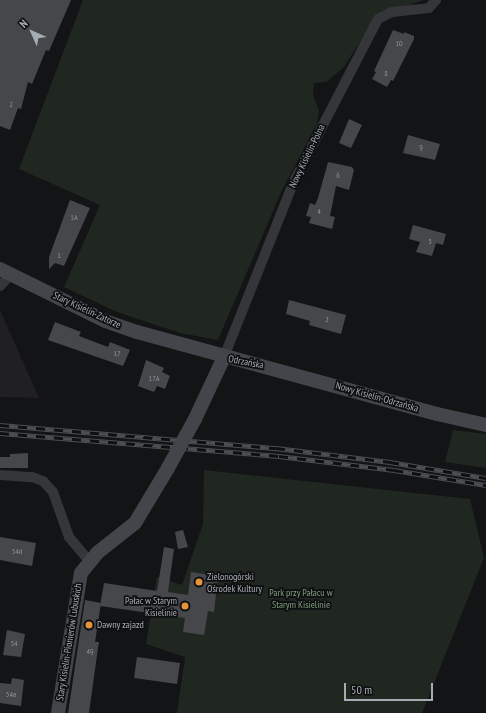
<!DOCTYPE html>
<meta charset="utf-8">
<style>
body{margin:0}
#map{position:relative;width:486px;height:713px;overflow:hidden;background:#131415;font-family:"PT Sans Narrow",sans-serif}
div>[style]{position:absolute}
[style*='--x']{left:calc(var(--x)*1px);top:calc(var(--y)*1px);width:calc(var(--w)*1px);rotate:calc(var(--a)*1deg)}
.built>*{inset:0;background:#202022}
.green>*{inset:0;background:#202720}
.building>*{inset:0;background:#45474a}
.street>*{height:10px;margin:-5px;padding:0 5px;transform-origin:5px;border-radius:5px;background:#35363a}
.secondary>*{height:14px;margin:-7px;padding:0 7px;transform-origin:7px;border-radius:7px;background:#43454a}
.rail>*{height:4.5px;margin-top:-2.25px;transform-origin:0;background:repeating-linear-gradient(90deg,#0e0f10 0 9px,#4c4e53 0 18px);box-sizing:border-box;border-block:1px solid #4c4e53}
.secondary-bridge>*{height:14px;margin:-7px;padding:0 7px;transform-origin:7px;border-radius:7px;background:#43454a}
.dots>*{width:11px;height:11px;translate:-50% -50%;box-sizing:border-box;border:2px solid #0e0f10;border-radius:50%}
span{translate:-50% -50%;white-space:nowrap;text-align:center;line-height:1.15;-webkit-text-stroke:3.5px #0e0f10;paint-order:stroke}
.number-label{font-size:8px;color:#8e939a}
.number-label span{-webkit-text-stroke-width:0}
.street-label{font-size:10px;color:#a6acb4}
.poi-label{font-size:10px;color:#a6acb4}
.left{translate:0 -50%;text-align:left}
.right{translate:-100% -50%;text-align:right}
.park-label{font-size:10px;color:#819e7e}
.north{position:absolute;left:12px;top:12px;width:40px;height:40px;-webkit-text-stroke:3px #0e0f10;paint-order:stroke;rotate:315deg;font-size:11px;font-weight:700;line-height:16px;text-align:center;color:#a6acb4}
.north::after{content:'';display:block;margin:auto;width:14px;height:18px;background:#a6acb4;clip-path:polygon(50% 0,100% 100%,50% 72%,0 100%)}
.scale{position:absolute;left:344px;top:683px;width:89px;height:18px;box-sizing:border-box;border:2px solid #a6acb4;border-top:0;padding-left:5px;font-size:12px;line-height:14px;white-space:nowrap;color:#a6acb4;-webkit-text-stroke:3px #0e0f10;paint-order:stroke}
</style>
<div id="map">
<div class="built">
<i style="clip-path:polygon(0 310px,39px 398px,0 397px)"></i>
</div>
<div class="green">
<i style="clip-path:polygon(83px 0,424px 0,377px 16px,343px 68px,326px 82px,314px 83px,313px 95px,319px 111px,317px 124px,282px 190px,218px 340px,180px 333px,117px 312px,64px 287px,100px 205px,19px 169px)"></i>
<i style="clip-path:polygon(453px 430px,486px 434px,486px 468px,445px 462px)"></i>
<i style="clip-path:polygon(204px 470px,470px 499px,484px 558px,422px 713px,177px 713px,185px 657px,146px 644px,157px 577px,182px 585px,203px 524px)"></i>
</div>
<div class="building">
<i style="clip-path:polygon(0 0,71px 0,49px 51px,46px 50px,32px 84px,28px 82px,21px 109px,18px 108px,10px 130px,0 126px)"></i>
<i style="clip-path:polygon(393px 30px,404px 34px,404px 32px,414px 36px,414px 39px,393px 81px,391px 80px,387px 87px,372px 79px,376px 72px,374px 71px)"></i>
<i style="clip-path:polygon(349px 119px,362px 125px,351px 148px,339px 143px)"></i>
<i style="clip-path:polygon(408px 135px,440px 144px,435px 160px,403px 153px)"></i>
<i style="clip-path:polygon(328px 162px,352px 167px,354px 170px,349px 190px,336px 186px,330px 216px,335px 217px,332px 229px,309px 223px,311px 217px,306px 216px,310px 203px,315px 205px,318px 198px)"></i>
<i style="clip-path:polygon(70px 200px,90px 208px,64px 266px,55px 263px,49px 269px,49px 257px)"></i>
<i style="clip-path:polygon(413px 225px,446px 234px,443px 245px,436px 243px,432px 256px,416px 252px,420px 242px,409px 239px)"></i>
<i style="clip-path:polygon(289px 300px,346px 315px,341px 334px,309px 325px,310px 321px,286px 314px)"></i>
<i style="clip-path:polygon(55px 322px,81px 332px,79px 336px,108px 347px,110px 342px,130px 350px,123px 366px,48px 340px)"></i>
<i style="clip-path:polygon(146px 360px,164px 368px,162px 372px,170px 376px,165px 389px,157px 386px,154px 392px,138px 386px)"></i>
<i style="clip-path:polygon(28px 453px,28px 468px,0 468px,0 457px,10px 457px,10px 454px)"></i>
<i style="clip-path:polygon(183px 530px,188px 547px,178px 549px,175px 532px)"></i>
<i style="clip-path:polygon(0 537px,36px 543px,32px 566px,0 560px)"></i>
<i style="clip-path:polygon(164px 547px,174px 549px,168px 592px,188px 595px,191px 572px,218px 576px,214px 612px,208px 611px,204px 635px,183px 632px,185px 618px,100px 606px,104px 583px,157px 591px)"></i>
<i style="clip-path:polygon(85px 600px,101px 603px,95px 642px,99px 642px,98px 648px,89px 713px,68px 713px)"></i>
<i style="clip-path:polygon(7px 630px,25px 634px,21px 657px,3px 655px)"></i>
<i style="clip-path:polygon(137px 657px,180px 663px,177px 684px,134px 678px)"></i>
<i style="clip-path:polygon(12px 678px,24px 680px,21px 706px,0 703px,0 683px,11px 684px)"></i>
</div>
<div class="street">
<i style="--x:0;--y:286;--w:16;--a:-47"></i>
<i style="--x:224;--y:357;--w:189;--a:-68.3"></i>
<i style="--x:294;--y:181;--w:182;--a:-62.6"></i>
<i style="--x:378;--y:19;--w:16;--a:-27"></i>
<i style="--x:392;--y:12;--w:37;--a:-6"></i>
<i style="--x:429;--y:8;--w:11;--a:-49"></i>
<i style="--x:0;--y:475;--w:32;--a:4"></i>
<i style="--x:32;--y:477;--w:12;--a:20"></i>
<i style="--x:43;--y:481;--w:15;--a:48"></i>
<i style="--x:53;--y:492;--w:48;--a:70.4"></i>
<i style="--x:69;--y:537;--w:31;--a:50"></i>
</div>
<div class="secondary">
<i style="--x:0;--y:269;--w:117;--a:26.3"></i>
<i style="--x:105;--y:321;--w:34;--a:19"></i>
<i style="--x:137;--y:332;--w:311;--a:15.3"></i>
<i style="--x:437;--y:414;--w:50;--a:12.7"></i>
<i style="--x:195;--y:419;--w:68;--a:-64.9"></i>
<i style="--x:58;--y:713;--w:142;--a:-80.7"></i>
<i style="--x:81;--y:573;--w:26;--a:-51"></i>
<i style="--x:97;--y:553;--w:48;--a:-38.3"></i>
<i style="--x:135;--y:523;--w:64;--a:-59"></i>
</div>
<div class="rail">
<i style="--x:0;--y:425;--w:277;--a:4.8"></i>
<i style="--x:276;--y:448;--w:115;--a:7"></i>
<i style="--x:390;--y:462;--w:97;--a:9.5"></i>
<i style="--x:0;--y:433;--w:280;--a:4.7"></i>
<i style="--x:279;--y:456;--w:116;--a:6.9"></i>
<i style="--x:394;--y:470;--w:93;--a:9.3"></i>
</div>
<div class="secondary-bridge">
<i style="--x:168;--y:468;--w:56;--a:-61.1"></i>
</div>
<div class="dots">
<i style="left:199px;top:582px;background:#e5943b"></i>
<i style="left:185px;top:606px;background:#e5943b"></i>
<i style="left:89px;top:625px;background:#e5943b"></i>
</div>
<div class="number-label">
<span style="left:399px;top:44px">10</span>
<span style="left:386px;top:74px">8</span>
<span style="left:11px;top:105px">2</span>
<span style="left:421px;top:148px">9</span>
<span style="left:338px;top:176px">6</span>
<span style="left:319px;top:212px">4</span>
<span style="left:74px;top:218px">1A</span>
<span style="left:430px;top:242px">5</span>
<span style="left:59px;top:256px">1</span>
<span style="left:327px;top:320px">2</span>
<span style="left:117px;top:354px">17</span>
<span style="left:154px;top:379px">17A</span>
<span style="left:17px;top:552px">54d</span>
<span style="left:14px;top:644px">54</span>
<span style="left:90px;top:652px">49</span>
<span style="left:11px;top:695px">54a</span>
</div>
<div class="street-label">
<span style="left:307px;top:156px;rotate:-64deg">Nowy Kisielin-Polna</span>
<span style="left:87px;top:310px;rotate:25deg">Stary Kisielin-Zatorze</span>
<span style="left:246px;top:362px;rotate:11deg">Odrzańska</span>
<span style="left:377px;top:397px;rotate:16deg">Nowy Kisielin-Odrzańska</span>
<span style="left:69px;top:642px;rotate:-81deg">Stary Kisielin-Pionierów Lubuskich</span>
</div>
<div class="poi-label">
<span class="left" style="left:207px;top:582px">Zielonogórski<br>Ośrodek Kultury</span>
<span class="right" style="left:177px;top:606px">Pałac w Starym<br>Kisielinie</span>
<span class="left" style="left:97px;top:625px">Dawny zajazd</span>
</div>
<div class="park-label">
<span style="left:301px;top:598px">Park przy Pałacu w<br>Starym Kisielinie</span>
</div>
<div class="north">N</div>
<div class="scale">50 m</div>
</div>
